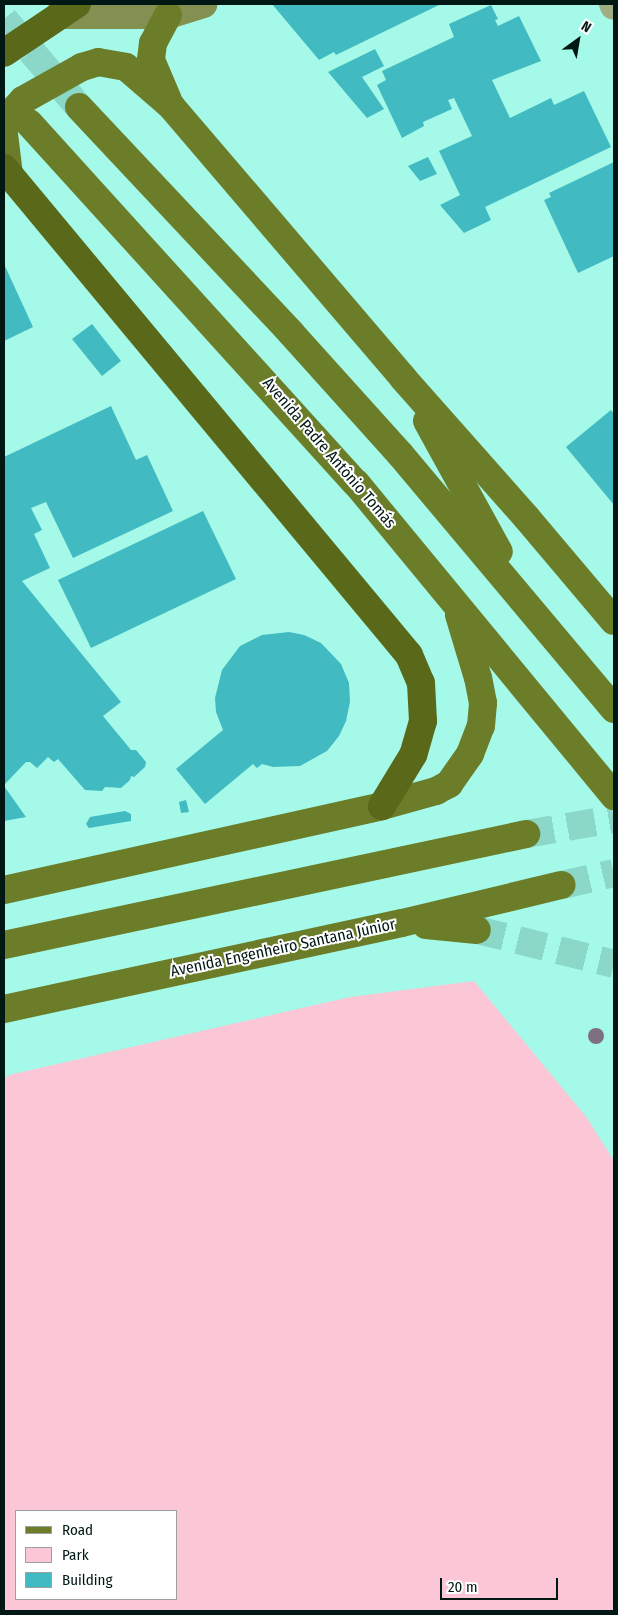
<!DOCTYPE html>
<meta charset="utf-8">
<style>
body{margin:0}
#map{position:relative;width:618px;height:1615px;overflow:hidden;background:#a4f9e8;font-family:"Fira Sans Condensed",sans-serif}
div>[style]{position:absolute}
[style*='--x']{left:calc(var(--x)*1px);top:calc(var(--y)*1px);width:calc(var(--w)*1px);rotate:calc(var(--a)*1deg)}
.green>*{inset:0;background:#fbc6d5}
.building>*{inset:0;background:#42bac1}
.primary-tunnel>*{height:28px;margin-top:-14px;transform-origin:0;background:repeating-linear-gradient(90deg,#8bd7c8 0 28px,transparent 0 42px)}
.street>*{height:28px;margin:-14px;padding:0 14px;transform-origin:14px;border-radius:14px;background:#a2ad84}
.secondary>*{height:28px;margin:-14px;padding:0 14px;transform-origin:14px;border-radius:14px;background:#829152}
.primary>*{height:28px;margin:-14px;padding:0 14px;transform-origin:14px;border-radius:14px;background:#6b7d28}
.highway>*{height:28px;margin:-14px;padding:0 14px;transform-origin:14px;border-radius:14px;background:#596919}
.trees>*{width:16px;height:16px;margin:-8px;border-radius:50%;background:#7e7081}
span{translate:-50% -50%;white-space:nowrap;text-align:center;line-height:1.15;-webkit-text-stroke:4px #fff;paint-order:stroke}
.street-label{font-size:16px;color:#001713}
.frame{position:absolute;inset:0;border:5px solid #001713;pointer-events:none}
.legend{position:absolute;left:15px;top:1510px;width:162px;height:90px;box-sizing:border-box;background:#fff;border:1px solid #99a2a1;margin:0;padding:6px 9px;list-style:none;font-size:15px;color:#001713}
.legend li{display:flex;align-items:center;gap:10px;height:25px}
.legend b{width:25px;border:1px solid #99a2a1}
.north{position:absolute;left:553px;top:15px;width:50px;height:50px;-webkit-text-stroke:4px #fff;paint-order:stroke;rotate:32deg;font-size:14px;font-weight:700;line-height:20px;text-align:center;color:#001713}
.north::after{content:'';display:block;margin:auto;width:18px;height:22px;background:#001713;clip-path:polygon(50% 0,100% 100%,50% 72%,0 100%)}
.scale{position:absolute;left:440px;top:1578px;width:118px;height:22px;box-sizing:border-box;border:2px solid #001713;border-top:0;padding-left:6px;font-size:15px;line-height:18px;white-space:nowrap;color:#001713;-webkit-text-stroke:4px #fff;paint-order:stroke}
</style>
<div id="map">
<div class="green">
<i style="clip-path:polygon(evenodd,474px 981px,587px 1118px,614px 1161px,614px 1611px,4px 1611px,4px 1080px,9px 1075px,350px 997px,474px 981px,16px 1511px,176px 1511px,176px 1599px,16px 1599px,16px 1511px)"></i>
</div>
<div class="building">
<i style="clip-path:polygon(272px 4px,441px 4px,336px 55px,334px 52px,319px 60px)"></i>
<i style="clip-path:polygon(491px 5px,498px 19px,495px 20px,498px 26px,519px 16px,541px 61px,492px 80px,510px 118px,551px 98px,554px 105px,584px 91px,611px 147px,485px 207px,491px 220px,464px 233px,440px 205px,460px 195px,439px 151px,472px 136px,454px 98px,448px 100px,452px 109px,423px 122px,424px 126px,402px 138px,377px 85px,386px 80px,382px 71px,454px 37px,449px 24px)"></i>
<i style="clip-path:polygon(375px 49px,384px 66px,362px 77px,384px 109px,367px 118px,328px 72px)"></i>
<i style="clip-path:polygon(428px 157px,437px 174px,420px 181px,408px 166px)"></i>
<i style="clip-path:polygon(614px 162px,614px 256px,578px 273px,544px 200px,551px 197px,549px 193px)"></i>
<i style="clip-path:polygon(4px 264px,33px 327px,4px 341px)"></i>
<i style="clip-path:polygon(92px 324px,121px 361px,102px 376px,72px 339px)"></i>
<i style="clip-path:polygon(111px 406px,136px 460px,147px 455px,173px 511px,73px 558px,46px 502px,31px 508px,42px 530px,34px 534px,50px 568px,22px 581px,121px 702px,103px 716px,131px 750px,136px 750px,146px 762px,145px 767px,134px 777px,131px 776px,130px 780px,121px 788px,105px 787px,102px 791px,85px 790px,58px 759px,54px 762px,48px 757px,37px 768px,30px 762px,26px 762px,4px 785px,4px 457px)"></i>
<i style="clip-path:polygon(611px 410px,614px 414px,614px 505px,566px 447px)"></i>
<i style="clip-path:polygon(203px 511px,236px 579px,91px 648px,58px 580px)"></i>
<i style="clip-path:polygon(289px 632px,304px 635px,321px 643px,341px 664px,349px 683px,350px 702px,346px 721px,339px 736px,327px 751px,300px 766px,273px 767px,262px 764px,257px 768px,253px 764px,205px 804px,176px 769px,223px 730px,216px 712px,215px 698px,222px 670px,240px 646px,262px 635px)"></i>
<i style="clip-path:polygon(4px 786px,26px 817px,4px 821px)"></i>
<i style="clip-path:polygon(186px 800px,189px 812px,181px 813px,179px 802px)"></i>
<i style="clip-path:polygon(125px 811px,131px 814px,131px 821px,89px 828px,86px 824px,90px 817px)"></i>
</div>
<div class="primary-tunnel">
<i style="--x:4;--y:19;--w:116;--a:49.6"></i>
<i style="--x:526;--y:834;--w:89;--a:-9.7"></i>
<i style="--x:562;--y:885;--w:53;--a:-13"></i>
<i style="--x:477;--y:930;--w:141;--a:13.9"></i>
</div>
<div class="street">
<i style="--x:613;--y:4;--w:2;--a:63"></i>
</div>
<div class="secondary">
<i style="--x:59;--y:15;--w:109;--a:0"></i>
<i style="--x:168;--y:15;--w:37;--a:-17"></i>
</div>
<div class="primary">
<i style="--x:168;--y:15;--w:32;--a:118"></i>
<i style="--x:153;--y:43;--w:17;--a:97"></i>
<i style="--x:151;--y:60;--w:43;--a:67"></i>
<i style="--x:79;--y:107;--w:310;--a:46.8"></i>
<i style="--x:291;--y:333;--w:163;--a:48"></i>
<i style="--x:400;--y:454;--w:333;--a:50"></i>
<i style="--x:29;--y:123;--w:486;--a:47.8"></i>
<i style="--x:356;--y:483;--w:406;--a:50.5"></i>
<i style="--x:4;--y:128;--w:15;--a:-67"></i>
<i style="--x:10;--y:114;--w:19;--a:-47"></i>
<i style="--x:23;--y:100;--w:68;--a:-29.2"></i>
<i style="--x:82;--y:67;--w:17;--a:-17"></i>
<i style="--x:98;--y:62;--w:28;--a:10"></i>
<i style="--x:126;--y:67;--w:60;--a:40.9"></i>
<i style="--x:171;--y:106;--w:358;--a:49.5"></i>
<i style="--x:403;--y:378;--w:186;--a:48.5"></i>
<i style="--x:526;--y:517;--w:136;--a:49.8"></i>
<i style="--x:4;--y:134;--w:41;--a:83"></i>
<i style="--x:427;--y:421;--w:149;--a:61.2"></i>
<i style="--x:4;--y:890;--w:387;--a:-12.5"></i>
<i style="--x:382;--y:806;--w:56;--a:-15.5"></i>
<i style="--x:436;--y:791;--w:15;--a:-28"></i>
<i style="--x:449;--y:784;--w:37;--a:-55"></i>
<i style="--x:470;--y:754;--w:30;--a:-69"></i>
<i style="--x:481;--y:726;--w:23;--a:-85"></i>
<i style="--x:483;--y:703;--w:25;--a:-101"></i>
<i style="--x:478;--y:678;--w:66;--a:-106.8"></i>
<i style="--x:426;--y:925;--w:51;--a:5.6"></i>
<i style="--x:4;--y:945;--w:534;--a:-12"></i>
<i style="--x:4;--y:1009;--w:407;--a:-12.2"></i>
<i style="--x:402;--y:923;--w:164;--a:-13.4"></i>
</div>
<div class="highway">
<i style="--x:4;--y:53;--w:88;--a:-33.9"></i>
<i style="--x:4;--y:168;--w:633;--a:50.25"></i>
<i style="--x:409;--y:655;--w:30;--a:67"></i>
<i style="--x:421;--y:683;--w:38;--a:87"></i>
<i style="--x:423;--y:721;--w:35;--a:106"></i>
<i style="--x:413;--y:755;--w:60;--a:121.3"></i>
</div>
<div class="trees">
<i style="left:596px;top:1036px"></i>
</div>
<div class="street-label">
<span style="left:329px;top:453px;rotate:49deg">Avenida Padre Antônio Tomás</span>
<span style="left:283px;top:948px;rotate:-12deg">Avenida Engenheiro Santana Júnior</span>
</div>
<div class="frame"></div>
<ul class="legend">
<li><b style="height:6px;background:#6b7d28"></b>Road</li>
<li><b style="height:14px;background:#fbc6d5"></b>Park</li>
<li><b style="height:14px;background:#42bac1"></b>Building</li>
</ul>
<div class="north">N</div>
<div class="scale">20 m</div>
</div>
